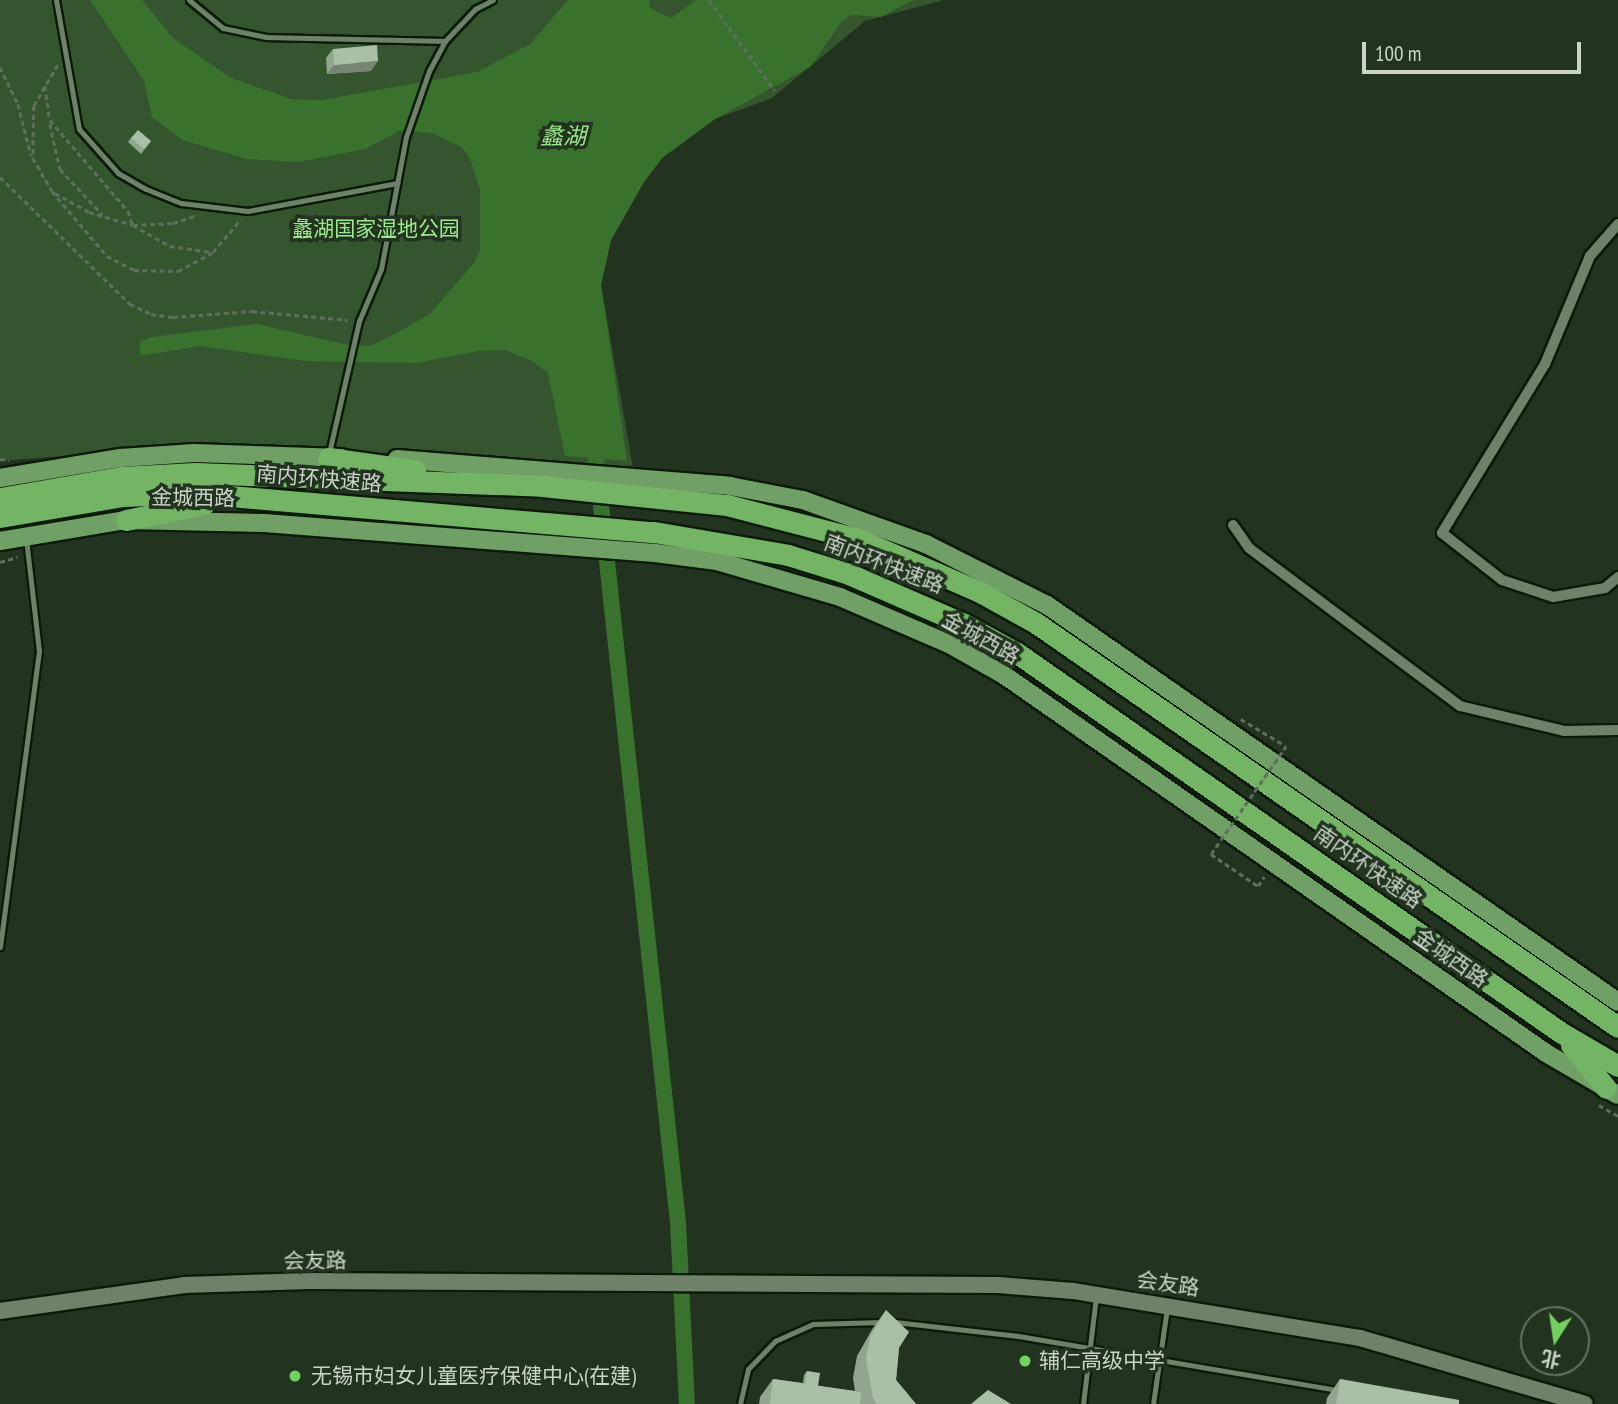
<!DOCTYPE html>
<meta charset="utf-8">
<style>
body{margin:0}
#map{position:relative;width:1618px;height:1404px;overflow:hidden;background:#22341f;font-family:"PT Sans Narrow","Noto Sans SC",sans-serif}
div>[style]{position:absolute}
[style*='--x']{left:calc(var(--x)*1px);top:calc(var(--y)*1px);width:calc(var(--w)*1px);rotate:calc(var(--a)*1deg)}
.green>*{inset:0;background:#34552d}
.water>*{inset:0;background:#39722d}
.canal>*{height:16px;margin:-8px;padding:0 8px;transform-origin:8px;border-radius:8px;background:#39722d}
.path>*{height:2.5px;margin-top:-1.25px;transform-origin:0;background:repeating-linear-gradient(90deg,#5f6f5d 0 5px,transparent 0 8.5px)}
.roads{filter:drop-shadow(2px 0 #0b1b08) drop-shadow(-2px 0 #0b1b08) drop-shadow(0 2px #0b1b08) drop-shadow(0 -2px #0b1b08)}
.lane>*{height:5px;margin:-2.5px;padding:0 2.5px;transform-origin:2.5px;border-radius:2.5px;background:#6d8269}
.street>*{height:10px;margin:-5px;padding:0 5px;transform-origin:5px;border-radius:5px;background:#6d8269}
.secondary>*{height:16px;margin:-8px;padding:0 8px;transform-origin:8px;border-radius:8px;background:#6d8269}
.primary>*{height:18px;margin:-9px;padding:0 9px;transform-origin:9px;border-radius:9px;background:#71a067}
.highway>*{height:21px;margin:-10.5px;padding:0 10.5px;transform-origin:10.5px;border-radius:10.5px;background:#73b465}
.path-bridge>*{height:2.5px;margin-top:-1.25px;transform-origin:0;background:repeating-linear-gradient(90deg,#5f6f5d 0 5px,transparent 0 8.5px)}
.wall>*{inset:0;background:#92a58f}
.shaded-wall>*{inset:0;background:#778674}
.building>*{inset:0;background:#aac0a6}
.dots>*{width:19px;height:19px;translate:-50% -50%;box-sizing:border-box;border:4px solid #22341f;border-radius:50%}
span{translate:-50% -50%;white-space:nowrap;text-align:center;line-height:1.15;-webkit-text-stroke:7px #22341f;paint-order:stroke}
.park-label{font-size:21px;color:#9cea8c}
.street-label{font-size:21px;color:#cad5c8}
.poi-label{font-size:21px;color:#cad5c8}
.left{translate:0 -50%;text-align:left}
.water-label{font-size:23px;color:#9ae889;font-style:italic}
.north{position:absolute;left:1520px;top:1306px;width:70px;height:70px;box-sizing:border-box;background:#22341f;border:2px solid #657463;border-radius:50%;rotate:192deg;font-size:19px;font-weight:700;line-height:28px;text-align:center;color:#cad5c8}
.north::after{content:'';display:block;margin:auto;width:24px;height:32px;background:#72d25d;clip-path:polygon(50% 0,100% 100%,50% 72%,0 100%)}
.scale{position:absolute;left:1362px;top:42px;width:219px;height:32px;box-sizing:border-box;border:4px solid #cad5c8;border-top:0;padding-left:9px;font-size:21px;line-height:24px;white-space:nowrap;color:#cad5c8;-webkit-text-stroke:5px #22341f;paint-order:stroke}
</style>
<div id="map">
<div class="green">
<i style="clip-path:polygon(0 0,944px 0,865px 21px,772px 98px,715px 119px,662px 158px,644px 182px,611px 240px,601px 285px,634px 474px,179px 447px,0 461px)"></i>
</div>
<div class="water">
<i style="clip-path:polygon(90px 0,142px 0,173px 38px,231px 78px,291px 99px,322px 100px,477px 72px,530px 44px,568px 0,649px 0,650px 8px,671px 18px,696px 0,913px 0,881px 17px,852px 15px,842px 21px,810px 67px,715px 119px,662px 158px,644px 182px,611px 240px,601px 285px,627px 461px,565px 456px,548px 373px,532px 361px,505px 350px,478px 351px,416px 363px,306px 361px,200px 346px,140px 356px,140px 341px,152px 337px,257px 324px,348px 345px,370px 346px,391px 336px,430px 314px,474px 263px,480px 250px,480px 190px,470px 158px,461px 147px,432px 133px,399px 131px,365px 149px,299px 162px,247px 159px,182px 140px,152px 117px,144px 81px)"></i>
</div>
<div class="canal">
<i style="--x:596;--y:459;--w:767;--a:83.87"></i>
<i style="--x:678;--y:1222;--w:182;--a:87.2"></i>
</div>
<div class="path">
<i style="--x:709;--y:0;--w:112;--a:54"></i>
<i style="--x:58;--y:65;--w:48;--a:120.3"></i>
<i style="--x:34;--y:106;--w:52;--a:91.1"></i>
<i style="--x:33;--y:158;--w:38;--a:60"></i>
<i style="--x:52;--y:191;--w:85;--a:49.8"></i>
<i style="--x:107;--y:256;--w:30;--a:27"></i>
<i style="--x:134;--y:270;--w:44;--a:1.3"></i>
<i style="--x:178;--y:271;--w:40;--a:-28"></i>
<i style="--x:213;--y:252;--w:43;--a:-49.7"></i>
<i style="--x:0;--y:67;--w:41;--a:64.1"></i>
<i style="--x:18;--y:104;--w:53;--a:75.7"></i>
<i style="--x:45;--y:86;--w:34;--a:82"></i>
<i style="--x:50;--y:120;--w:120;--a:49.4"></i>
<i style="--x:128;--y:211;--w:15;--a:70"></i>
<i style="--x:133;--y:225;--w:43;--a:29.6"></i>
<i style="--x:170;--y:246;--w:42;--a:8.1"></i>
<i style="--x:50;--y:124;--w:46;--a:77.5"></i>
<i style="--x:60;--y:169;--w:62;--a:47"></i>
<i style="--x:0;--y:177;--w:182;--a:44.3"></i>
<i style="--x:130;--y:304;--w:23;--a:25"></i>
<i style="--x:151;--y:314;--w:22;--a:8"></i>
<i style="--x:173;--y:317;--w:79;--a:-4.3"></i>
<i style="--x:252;--y:311;--w:96;--a:5.4"></i>
<i style="--x:55;--y:193;--w:39;--a:29"></i>
<i style="--x:89;--y:212;--w:46;--a:16.5"></i>
<i style="--x:133;--y:225;--w:40;--a:-2.9"></i>
<i style="--x:173;--y:223;--w:26;--a:-18"></i>
<i style="--x:0;--y:459;--w:9;--a:6"></i>
<i style="--x:0;--y:562;--w:18;--a:-16"></i>
<i style="--x:1241;--y:719;--w:52;--a:31"></i>
<i style="--x:1211;--y:854;--w:57;--a:34.2"></i>
<i style="--x:1258;--y:886;--w:11;--a:-56"></i>
<i style="--x:1599;--y:1105;--w:22;--a:30"></i>
</div>
<div class="roads">
<div class="lane">
<i style="--x:56;--y:0;--w:131;--a:79.9"></i>
<i style="--x:79;--y:129;--w:59;--a:48.4"></i>
<i style="--x:118;--y:173;--w:32;--a:30"></i>
<i style="--x:146;--y:189;--w:38;--a:22"></i>
<i style="--x:181;--y:203;--w:67;--a:6.8"></i>
<i style="--x:248;--y:211;--w:152;--a:-10.6"></i>
<i style="--x:189;--y:0;--w:44;--a:39.5"></i>
<i style="--x:223;--y:28;--w:44;--a:11.8"></i>
<i style="--x:266;--y:37;--w:179;--a:1.3"></i>
<i style="--x:329;--y:453;--w:135;--a:-77.2"></i>
<i style="--x:359;--y:321;--w:56;--a:-67.1"></i>
<i style="--x:381;--y:269;--w:134;--a:-79.3"></i>
<i style="--x:406;--y:137;--w:70;--a:-70.8"></i>
<i style="--x:429;--y:71;--w:34;--a:-62"></i>
<i style="--x:445;--y:41;--w:44;--a:-46.8"></i>
<i style="--x:475;--y:9;--w:20;--a:-27"></i>
<i style="--x:0;--y:947;--w:299;--a:-82.5"></i>
<i style="--x:39;--y:651;--w:114;--a:-96.6"></i>
<i style="--x:895;--y:1322;--w:124;--a:6.5"></i>
<i style="--x:1018;--y:1336;--w:325;--a:9.6"></i>
<i style="--x:740;--y:1404;--w:36;--a:-77"></i>
<i style="--x:748;--y:1369;--w:39;--a:-46"></i>
<i style="--x:775;--y:1341;--w:42;--a:-24.1"></i>
<i style="--x:813;--y:1324;--w:68;--a:-1.7"></i>
<i style="--x:1083;--y:1404;--w:109;--a:-83.1"></i>
<i style="--x:1153;--y:1404;--w:97;--a:-81.7"></i>
</div>
<div class="street">
<i style="--x:1618;--y:224;--w:43;--a:131.2"></i>
<i style="--x:1590;--y:256;--w:117;--a:112.6"></i>
<i style="--x:1545;--y:364;--w:198;--a:121.4"></i>
<i style="--x:1442;--y:533;--w:76;--a:38.1"></i>
<i style="--x:1502;--y:580;--w:54;--a:18.4"></i>
<i style="--x:1553;--y:597;--w:53;--a:-9.8"></i>
<i style="--x:1605;--y:588;--w:17;--a:-40"></i>
<i style="--x:1233;--y:525;--w:28;--a:55"></i>
<i style="--x:1249;--y:548;--w:264;--a:36.8"></i>
<i style="--x:1460;--y:706;--w:107;--a:13.5"></i>
<i style="--x:1564;--y:731;--w:54;--a:-1.1"></i>
</div>
<div class="secondary">
<i style="--x:0;--y:1311;--w:186;--a:-8"></i>
<i style="--x:184;--y:1285;--w:125;--a:-1.8"></i>
<i style="--x:309;--y:1281;--w:689;--a:0.33"></i>
<i style="--x:998;--y:1285;--w:75;--a:4.6"></i>
<i style="--x:1073;--y:1291;--w:291;--a:9.3"></i>
<i style="--x:1360;--y:1338;--w:234;--a:16.3"></i>
</div>
<div class="primary">
<i style="--x:397;--y:459;--w:334;--a:4.6"></i>
<i style="--x:730;--y:486;--w:74;--a:10.9"></i>
<i style="--x:803;--y:500;--w:131;--a:19.7"></i>
<i style="--x:926;--y:544;--w:136;--a:26.8"></i>
<i style="--x:1047;--y:605;--w:695;--a:34.81"></i>
<i style="--x:0;--y:478;--w:122;--a:-9.5"></i>
<i style="--x:120;--y:458;--w:74;--a:-3.9"></i>
<i style="--x:194;--y:453;--w:147;--a:1.9"></i>
<i style="--x:0;--y:541;--w:128;--a:-9.5"></i>
<i style="--x:126;--y:520;--w:138;--a:1.2"></i>
<i style="--x:264;--y:523;--w:392;--a:4.4"></i>
<i style="--x:655;--y:553;--w:63;--a:7.4"></i>
<i style="--x:717;--y:561;--w:128;--a:16.3"></i>
<i style="--x:840;--y:597;--w:123;--a:23.4"></i>
<i style="--x:953;--y:646;--w:59;--a:29.6"></i>
<i style="--x:1004;--y:675;--w:661;--a:34.89"></i>
<i style="--x:1546;--y:1053;--w:83;--a:30.3"></i>
</div>
<div class="highway">
<i style="--x:328;--y:458;--w:88;--a:7.9"></i>
<i style="--x:0;--y:498;--w:124;--a:-9.8"></i>
<i style="--x:122;--y:477;--w:73;--a:-3.1"></i>
<i style="--x:195;--y:473;--w:347;--a:2.1"></i>
<i style="--x:542;--y:486;--w:186;--a:5.9"></i>
<i style="--x:727;--y:505;--w:138;--a:14.6"></i>
<i style="--x:861;--y:540;--w:130;--a:23.6"></i>
<i style="--x:980;--y:592;--w:64;--a:29"></i>
<i style="--x:1036;--y:623;--w:708;--a:34.77"></i>
<i style="--x:0;--y:517;--w:125;--a:-9.7"></i>
<i style="--x:123;--y:496;--w:72;--a:-2.4"></i>
<i style="--x:195;--y:493;--w:461;--a:4.9"></i>
<i style="--x:654;--y:532;--w:136;--a:9.7"></i>
<i style="--x:788;--y:555;--w:64;--a:17.3"></i>
<i style="--x:849;--y:574;--w:125;--a:23.5"></i>
<i style="--x:964;--y:624;--w:60;--a:28.7"></i>
<i style="--x:1017;--y:653;--w:662;--a:34.91"></i>
<i style="--x:1560;--y:1032;--w:67;--a:30.4"></i>
<i style="--x:126;--y:520;--w:80;--a:-11.6"></i>
<i style="--x:1571;--y:1045;--w:55;--a:50.9"></i>
</div>
</div>
<div class="path-bridge">
<i style="--x:1211;--y:854;--w:131;--a:-55.2"></i>
</div>
<div class="wall">
<i style="clip-path:polygon(333px 49px,371px 71px,327px 74px,326px 58px)"></i>
<i style="clip-path:polygon(131px 138px,151px 141px,141px 154px,128px 142px)"></i>
<i style="clip-path:polygon(886px 1310px,899px 1348px,896px 1380px,916px 1404px,759px 1404px,760px 1397px,773px 1379px,803px 1383px,804px 1375px,807px 1371px,818px 1386px,855px 1391px,853px 1378px,857px 1356px,873px 1328px)"></i>
<i style="clip-path:polygon(1340px 1379px,1459px 1404px,1326px 1404px,1327px 1398px)"></i>
</div>
<div class="shaded-wall">
<i style="clip-path:polygon(378px 61px,371px 71px,327px 74px,334px 65px)"></i>
</div>
<div class="building">
<i style="clip-path:polygon(377px 45px,378px 61px,334px 65px,333px 49px)"></i>
<i style="clip-path:polygon(138px 130px,151px 141px,144px 149px,131px 138px)"></i>
<i style="clip-path:polygon(886px 1310px,909px 1332px,899px 1348px,896px 1380px,916px 1404px,877px 1404px,873px 1398px,866px 1359px,870px 1337px)"></i>
<i style="clip-path:polygon(807px 1371px,820px 1373px,818px 1386px,805px 1384px)"></i>
<i style="clip-path:polygon(773px 1379px,861px 1392px,860px 1404px,770px 1404px)"></i>
<i style="clip-path:polygon(1340px 1379px,1459px 1400px,1459px 1404px,1336px 1404px)"></i>
<i style="clip-path:polygon(988px 1390px,1011px 1404px,971px 1404px)"></i>
</div>
<div class="dots">
<i style="left:1025px;top:1361px;background:#72d25d"></i>
<i style="left:295px;top:1376px;background:#72d25d"></i>
</div>
<div class="park-label">
<span style="left:376px;top:229px">蠡湖国家湿地公园</span>
</div>
<div class="street-label">
<span style="left:319px;top:479px;rotate:5deg">南内环快速路</span>
<span style="left:193px;top:498px;rotate:1deg">金城西路</span>
<span style="left:884px;top:564px;rotate:21deg">南内环快速路</span>
<span style="left:981px;top:638px;rotate:29deg">金城西路</span>
<span style="left:1368px;top:867px;rotate:35deg">南内环快速路</span>
<span style="left:1451px;top:958px;rotate:35deg">金城西路</span>
<span style="left:315px;top:1261px;rotate:-1deg">会友路</span>
<span style="left:1168px;top:1284px;rotate:8deg">会友路</span>
</div>
<div class="poi-label">
<span class="left" style="left:1039px;top:1361px">辅仁高级中学</span>
<span class="left" style="left:311px;top:1376px">无锡市妇女儿童医疗保健中心(在建)</span>
</div>
<div class="water-label">
<span style="left:563px;top:136px">蠡湖</span>
</div>
<div class="north">北</div>
<div class="scale">100 m</div>
</div>
